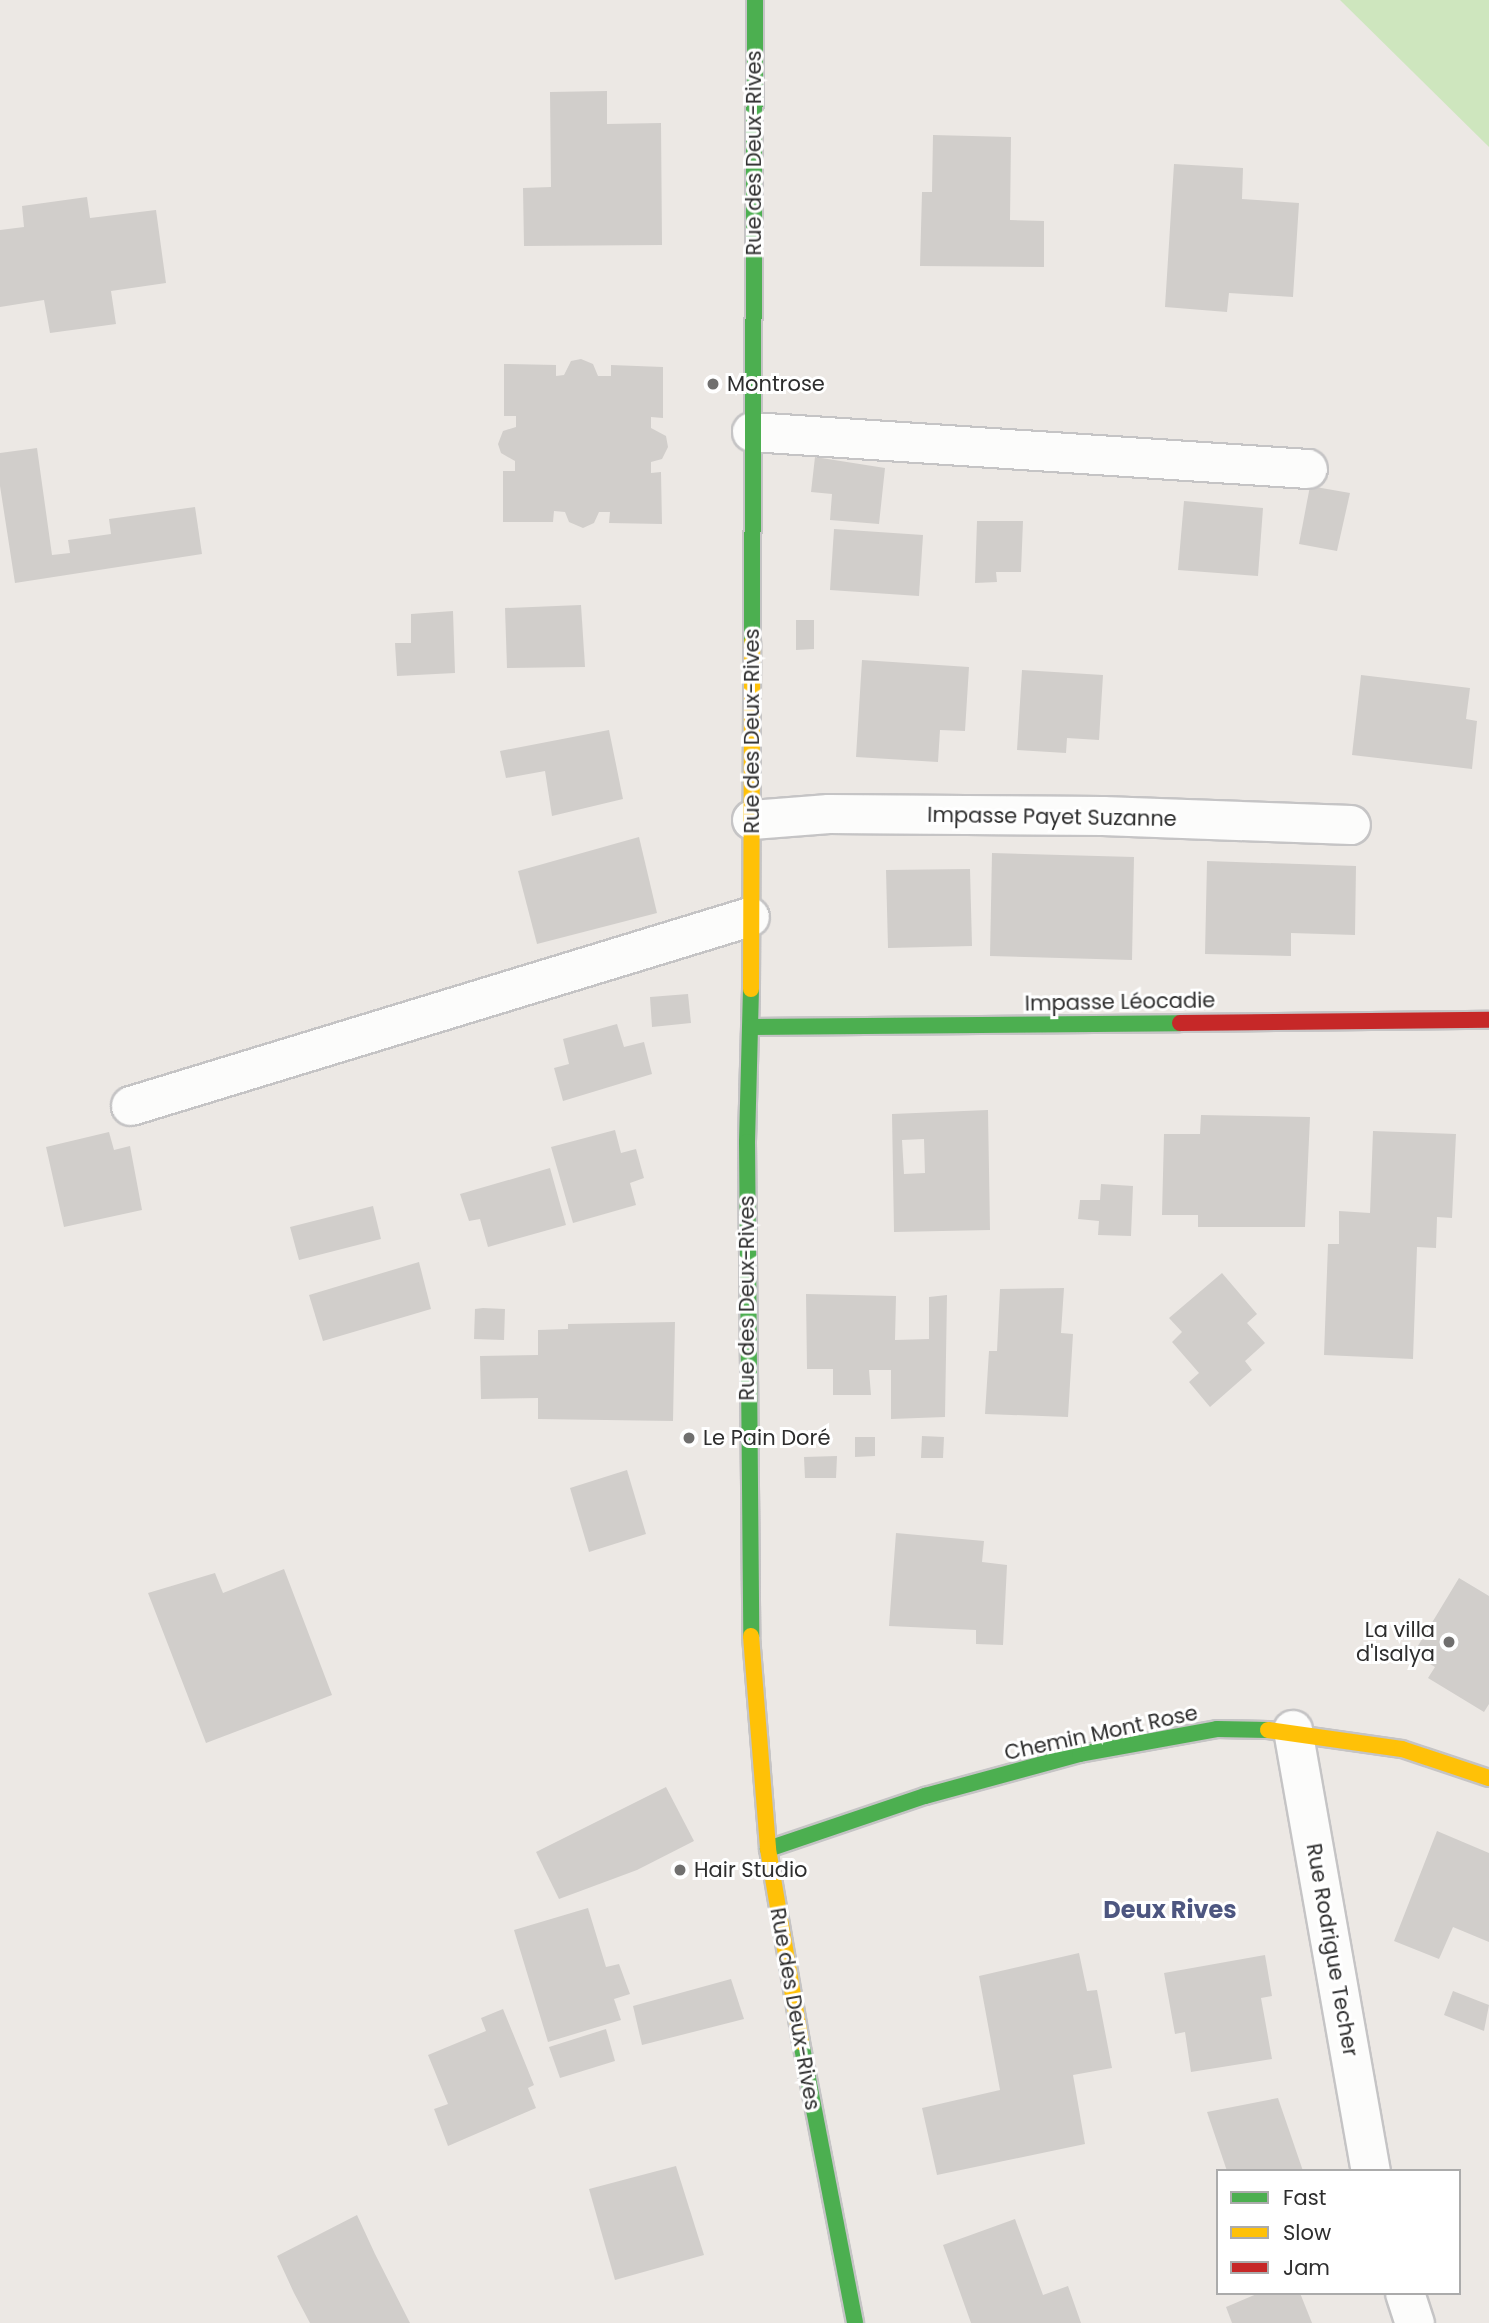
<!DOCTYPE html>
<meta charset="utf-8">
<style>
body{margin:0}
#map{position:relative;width:1489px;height:2323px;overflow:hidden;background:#ece8e4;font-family:Poppins,sans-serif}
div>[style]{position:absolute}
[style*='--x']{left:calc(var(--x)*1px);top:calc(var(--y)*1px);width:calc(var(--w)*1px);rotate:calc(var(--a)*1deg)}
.green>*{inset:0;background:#cee6be}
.building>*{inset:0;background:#d1cecb}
.roads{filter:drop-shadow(2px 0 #c5c4c5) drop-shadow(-2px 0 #c5c4c5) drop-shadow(0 2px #c5c4c5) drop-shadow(0 -2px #c5c4c5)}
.street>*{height:38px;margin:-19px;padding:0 19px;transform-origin:19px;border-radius:19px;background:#fcfcfb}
.fast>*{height:16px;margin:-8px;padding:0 8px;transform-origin:8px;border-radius:8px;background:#4caf50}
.slow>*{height:16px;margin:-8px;padding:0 8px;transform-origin:8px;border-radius:8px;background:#ffc107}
.jam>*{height:16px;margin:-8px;padding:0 8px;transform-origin:8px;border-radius:8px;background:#c62828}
.dots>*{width:19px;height:19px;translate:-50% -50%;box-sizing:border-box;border:4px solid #fff;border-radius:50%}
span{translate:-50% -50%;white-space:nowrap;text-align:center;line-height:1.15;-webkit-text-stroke:6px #fff;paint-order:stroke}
.street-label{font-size:21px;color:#2e2e2e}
.poi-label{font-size:21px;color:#2e2e2e}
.left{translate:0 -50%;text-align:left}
.right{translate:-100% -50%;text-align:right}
.quarter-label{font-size:24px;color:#4d5680;font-weight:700}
.legend{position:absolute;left:1216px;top:2169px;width:245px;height:126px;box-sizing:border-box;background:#fff;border:2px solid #ababab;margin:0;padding:9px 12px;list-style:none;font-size:21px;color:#2e2e2e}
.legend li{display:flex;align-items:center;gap:14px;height:35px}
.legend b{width:35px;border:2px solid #ababab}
</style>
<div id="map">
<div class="green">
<i style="clip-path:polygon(1340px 0,1489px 0,1489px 147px)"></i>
</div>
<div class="building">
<i style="clip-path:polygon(607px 91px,607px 124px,661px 123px,662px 245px,524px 246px,523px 188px,551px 187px,550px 92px)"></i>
<i style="clip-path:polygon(933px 135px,1011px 137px,1010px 220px,1044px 221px,1044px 267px,920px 266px,922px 192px,932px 192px)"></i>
<i style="clip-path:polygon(1174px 164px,1243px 168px,1242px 199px,1299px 203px,1293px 297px,1229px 293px,1227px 312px,1165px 307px)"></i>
<i style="clip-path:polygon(87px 197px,90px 218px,156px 210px,166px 283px,111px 291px,116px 324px,50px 333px,44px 300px,0 307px,0 230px,24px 227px,22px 206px)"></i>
<i style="clip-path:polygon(581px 359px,593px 364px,598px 376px,611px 376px,611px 365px,663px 367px,663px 418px,651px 417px,651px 428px,666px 436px,668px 447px,662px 459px,651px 462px,651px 473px,661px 472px,662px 524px,609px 523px,610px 512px,599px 512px,594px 523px,583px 528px,569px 522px,565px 512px,554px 511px,553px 522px,503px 522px,503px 471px,515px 471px,515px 461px,501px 453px,498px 444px,503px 431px,516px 427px,516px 416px,504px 416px,504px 364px,556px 365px,556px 376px,564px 375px,571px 361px)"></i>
<i style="clip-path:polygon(37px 448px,52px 555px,70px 553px,68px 540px,111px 534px,109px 519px,195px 507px,202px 554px,15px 583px,0 486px,0 453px)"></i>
<i style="clip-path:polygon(815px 457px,885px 468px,879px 524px,830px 520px,832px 494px,811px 492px)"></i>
<i style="clip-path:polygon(1310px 486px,1350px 493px,1337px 551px,1299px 544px)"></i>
<i style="clip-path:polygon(1184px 501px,1263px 508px,1258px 576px,1178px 570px)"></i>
<i style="clip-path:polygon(977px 521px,1023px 521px,1021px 572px,996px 572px,997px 582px,975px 583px)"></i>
<i style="clip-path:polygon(834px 529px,923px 535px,919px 596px,830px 590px)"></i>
<i style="clip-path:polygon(581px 605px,585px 667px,507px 668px,505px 608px)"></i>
<i style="clip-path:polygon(453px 611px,455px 673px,397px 676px,395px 643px,411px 643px,411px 614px)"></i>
<i style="clip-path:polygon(796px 620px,814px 620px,814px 649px,796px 650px)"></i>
<i style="clip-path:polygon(862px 660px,969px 667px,965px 731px,940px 730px,938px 762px,856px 757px)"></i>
<i style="clip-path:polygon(1022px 670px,1103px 675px,1099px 740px,1067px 738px,1066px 753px,1017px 750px)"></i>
<i style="clip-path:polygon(1361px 675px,1470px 688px,1466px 719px,1477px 721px,1472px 769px,1352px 755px)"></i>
<i style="clip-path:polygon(609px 730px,623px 799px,552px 816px,545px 771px,506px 778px,500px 751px)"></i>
<i style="clip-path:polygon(639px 837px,657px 913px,537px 944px,518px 871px)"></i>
<i style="clip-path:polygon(992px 853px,1134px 857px,1132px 960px,990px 956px)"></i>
<i style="clip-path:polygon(1207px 861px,1356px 866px,1355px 935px,1291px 933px,1291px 956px,1205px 954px)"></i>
<i style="clip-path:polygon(970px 869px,972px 946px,888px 948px,886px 870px)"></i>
<i style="clip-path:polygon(688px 994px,691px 1023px,652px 1027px,650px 997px)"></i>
<i style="clip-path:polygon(617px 1024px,624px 1047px,644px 1042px,652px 1074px,563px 1101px,554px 1068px,569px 1064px,563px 1039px)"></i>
<i style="clip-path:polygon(evenodd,988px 1110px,990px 1230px,894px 1232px,892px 1114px,988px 1110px,924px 1139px,925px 1173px,904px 1174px,902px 1140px,924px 1139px)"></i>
<i style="clip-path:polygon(1201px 1115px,1310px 1117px,1305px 1227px,1198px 1227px,1198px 1215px,1162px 1215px,1164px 1134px,1200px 1134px)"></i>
<i style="clip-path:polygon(615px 1130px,621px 1153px,636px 1149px,644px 1178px,630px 1183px,636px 1205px,573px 1223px,551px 1147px)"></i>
<i style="clip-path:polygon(1373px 1131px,1456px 1134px,1452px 1218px,1437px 1217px,1436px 1248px,1417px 1247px,1413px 1359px,1324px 1355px,1328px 1244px,1339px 1244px,1339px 1211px,1370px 1213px)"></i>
<i style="clip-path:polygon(109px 1132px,114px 1150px,130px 1146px,142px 1210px,64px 1227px,46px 1147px)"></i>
<i style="clip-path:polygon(550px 1168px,566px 1225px,488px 1247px,480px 1219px,469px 1221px,460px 1194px)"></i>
<i style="clip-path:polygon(1101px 1184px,1133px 1186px,1131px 1236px,1098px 1235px,1099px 1221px,1078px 1219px,1080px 1200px,1100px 1200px)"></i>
<i style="clip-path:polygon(373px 1206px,381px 1239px,299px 1260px,290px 1227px)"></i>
<i style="clip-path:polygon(419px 1262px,431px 1309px,323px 1341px,309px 1295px)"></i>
<i style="clip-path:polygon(1222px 1273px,1257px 1314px,1247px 1323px,1265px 1343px,1245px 1361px,1252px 1370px,1210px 1407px,1189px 1382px,1199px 1373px,1172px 1342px,1182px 1332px,1169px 1318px)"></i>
<i style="clip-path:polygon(1064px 1288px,1061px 1333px,1073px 1334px,1068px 1417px,985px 1414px,989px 1351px,997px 1351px,1000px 1289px)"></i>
<i style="clip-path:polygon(806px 1294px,896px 1296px,895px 1340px,929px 1339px,929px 1297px,947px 1295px,945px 1417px,891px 1419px,891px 1370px,869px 1370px,871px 1395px,833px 1395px,833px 1369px,807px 1369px)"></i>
<i style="clip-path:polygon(483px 1308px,505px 1309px,504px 1340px,474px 1339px,475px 1309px)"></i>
<i style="clip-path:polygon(675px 1322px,673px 1421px,538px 1419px,538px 1398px,481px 1399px,480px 1356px,538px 1355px,538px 1330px,568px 1329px,568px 1324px)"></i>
<i style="clip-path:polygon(922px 1436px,944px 1437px,943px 1458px,921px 1458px)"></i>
<i style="clip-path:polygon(855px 1437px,875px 1437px,875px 1456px,855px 1457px)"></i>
<i style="clip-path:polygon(837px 1456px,836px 1478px,805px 1478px,804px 1457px)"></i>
<i style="clip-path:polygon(627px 1470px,646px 1534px,589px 1552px,570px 1488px)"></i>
<i style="clip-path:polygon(896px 1533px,984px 1541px,982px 1562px,1007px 1565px,1003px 1645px,976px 1644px,976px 1630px,889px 1626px)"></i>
<i style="clip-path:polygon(284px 1569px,332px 1695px,206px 1743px,148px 1593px,215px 1573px,223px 1593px)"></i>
<i style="clip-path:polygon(1459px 1578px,1489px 1596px,1489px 1704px,1484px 1712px,1428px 1678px,1435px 1667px,1413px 1654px)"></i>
<i style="clip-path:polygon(666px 1787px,694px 1841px,637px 1870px,559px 1899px,536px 1852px)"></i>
<i style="clip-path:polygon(1437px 1831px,1489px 1853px,1489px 1942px,1453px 1927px,1439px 1959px,1394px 1941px)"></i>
<i style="clip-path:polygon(588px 1908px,606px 1967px,619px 1964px,630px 1994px,614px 1999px,621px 2020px,548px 2042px,514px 1930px)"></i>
<i style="clip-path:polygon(1079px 1953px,1087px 1991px,1097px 1990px,1112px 2068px,1073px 2075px,1085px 2144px,937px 2175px,922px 2108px,1000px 2090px,979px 1976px)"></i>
<i style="clip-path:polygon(1265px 1955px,1272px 1996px,1261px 1998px,1272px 2059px,1191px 2072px,1185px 2032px,1175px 2034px,1164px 1973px)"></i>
<i style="clip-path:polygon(731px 1979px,744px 2019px,642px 2045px,633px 2006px)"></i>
<i style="clip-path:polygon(1453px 1991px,1489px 2005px,1484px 2031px,1444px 2015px)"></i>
<i style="clip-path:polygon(503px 2009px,534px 2085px,528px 2088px,536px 2108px,448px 2146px,434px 2109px,448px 2104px,428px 2055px,486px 2031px,481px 2018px)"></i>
<i style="clip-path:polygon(606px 2029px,615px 2061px,560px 2078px,549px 2047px)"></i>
<i style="clip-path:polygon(1278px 2098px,1303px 2171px,1227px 2171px,1207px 2112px)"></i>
<i style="clip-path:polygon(676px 2166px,704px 2255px,615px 2280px,589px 2189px)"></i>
<i style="clip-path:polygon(357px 2215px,375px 2254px,410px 2323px,310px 2323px,294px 2293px,277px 2256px)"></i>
<i style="clip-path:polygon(1015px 2219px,1043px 2295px,1068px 2286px,1081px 2323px,971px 2323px,943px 2245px)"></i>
<i style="clip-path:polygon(1259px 2293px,1300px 2293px,1312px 2323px,1232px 2323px,1226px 2307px)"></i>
</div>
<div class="roads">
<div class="street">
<i style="--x:752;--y:432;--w:557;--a:3.81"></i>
<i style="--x:752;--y:820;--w:77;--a:-4.5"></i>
<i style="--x:829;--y:814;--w:274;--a:0.4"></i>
<i style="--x:1103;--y:816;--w:248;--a:2.1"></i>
<i style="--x:131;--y:1106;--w:647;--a:-16.98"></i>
<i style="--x:1293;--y:1730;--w:448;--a:80"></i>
<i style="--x:1405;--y:2293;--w:32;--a:72"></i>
</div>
<div class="fast">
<i style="--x:752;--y:642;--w:642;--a:-89.73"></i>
<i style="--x:751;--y:989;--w:153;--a:91.5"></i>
<i style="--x:747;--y:1142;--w:494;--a:89.5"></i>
<i style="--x:751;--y:1027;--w:429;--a:-0.5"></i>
<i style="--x:768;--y:1849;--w:166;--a:-18.7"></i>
<i style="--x:925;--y:1796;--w:161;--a:-15.2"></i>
<i style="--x:1080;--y:1754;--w:139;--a:-10.3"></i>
<i style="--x:1217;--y:1729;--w:51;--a:1.1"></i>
<i style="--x:801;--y:2042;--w:286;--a:79.1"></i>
</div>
<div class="slow">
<i style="--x:751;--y:989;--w:347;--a:-89.8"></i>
<i style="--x:751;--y:1636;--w:214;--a:85.4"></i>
<i style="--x:768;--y:1849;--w:196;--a:80.3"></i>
<i style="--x:1268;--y:1730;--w:135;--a:8.1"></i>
<i style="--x:1402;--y:1749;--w:92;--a:18.4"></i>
</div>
<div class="jam">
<i style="--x:1180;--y:1023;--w:309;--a:-0.6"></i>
</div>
</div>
<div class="dots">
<i style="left:713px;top:384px;background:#706f6e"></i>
<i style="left:689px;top:1438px;background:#706f6e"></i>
<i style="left:1449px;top:1642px;background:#706f6e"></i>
<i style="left:680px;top:1870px;background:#706f6e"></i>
</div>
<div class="street-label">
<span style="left:754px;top:153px;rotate:-90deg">Rue des Deux-Rives</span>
<span style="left:752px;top:731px;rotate:-90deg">Rue des Deux-Rives</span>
<span style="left:1052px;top:817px;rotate:1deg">Impasse Payet Suzanne</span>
<span style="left:1120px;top:1002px;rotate:-1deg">Impasse Léocadie</span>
<span style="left:747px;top:1298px;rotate:-90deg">Rue des Deux-Rives</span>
<span style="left:1101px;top:1733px;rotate:-12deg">Chemin Mont Rose</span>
<span style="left:1332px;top:1950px;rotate:80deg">Rue Rodrigue Techer</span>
<span style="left:795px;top:2009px;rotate:80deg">Rue des Deux-Rives</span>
</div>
<div class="poi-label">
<span class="left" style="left:727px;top:384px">Montrose</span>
<span class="left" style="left:703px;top:1438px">Le Pain Doré</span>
<span class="right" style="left:1435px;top:1642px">La villa<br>d'Isalya</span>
<span class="left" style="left:694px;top:1870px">Hair Studio</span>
</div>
<div class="quarter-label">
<span style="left:1170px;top:1910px">Deux Rives</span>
</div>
<ul class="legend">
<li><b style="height:9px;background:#4caf50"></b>Fast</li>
<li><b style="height:9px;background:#ffc107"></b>Slow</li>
<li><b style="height:9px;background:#c62828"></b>Jam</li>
</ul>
</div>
